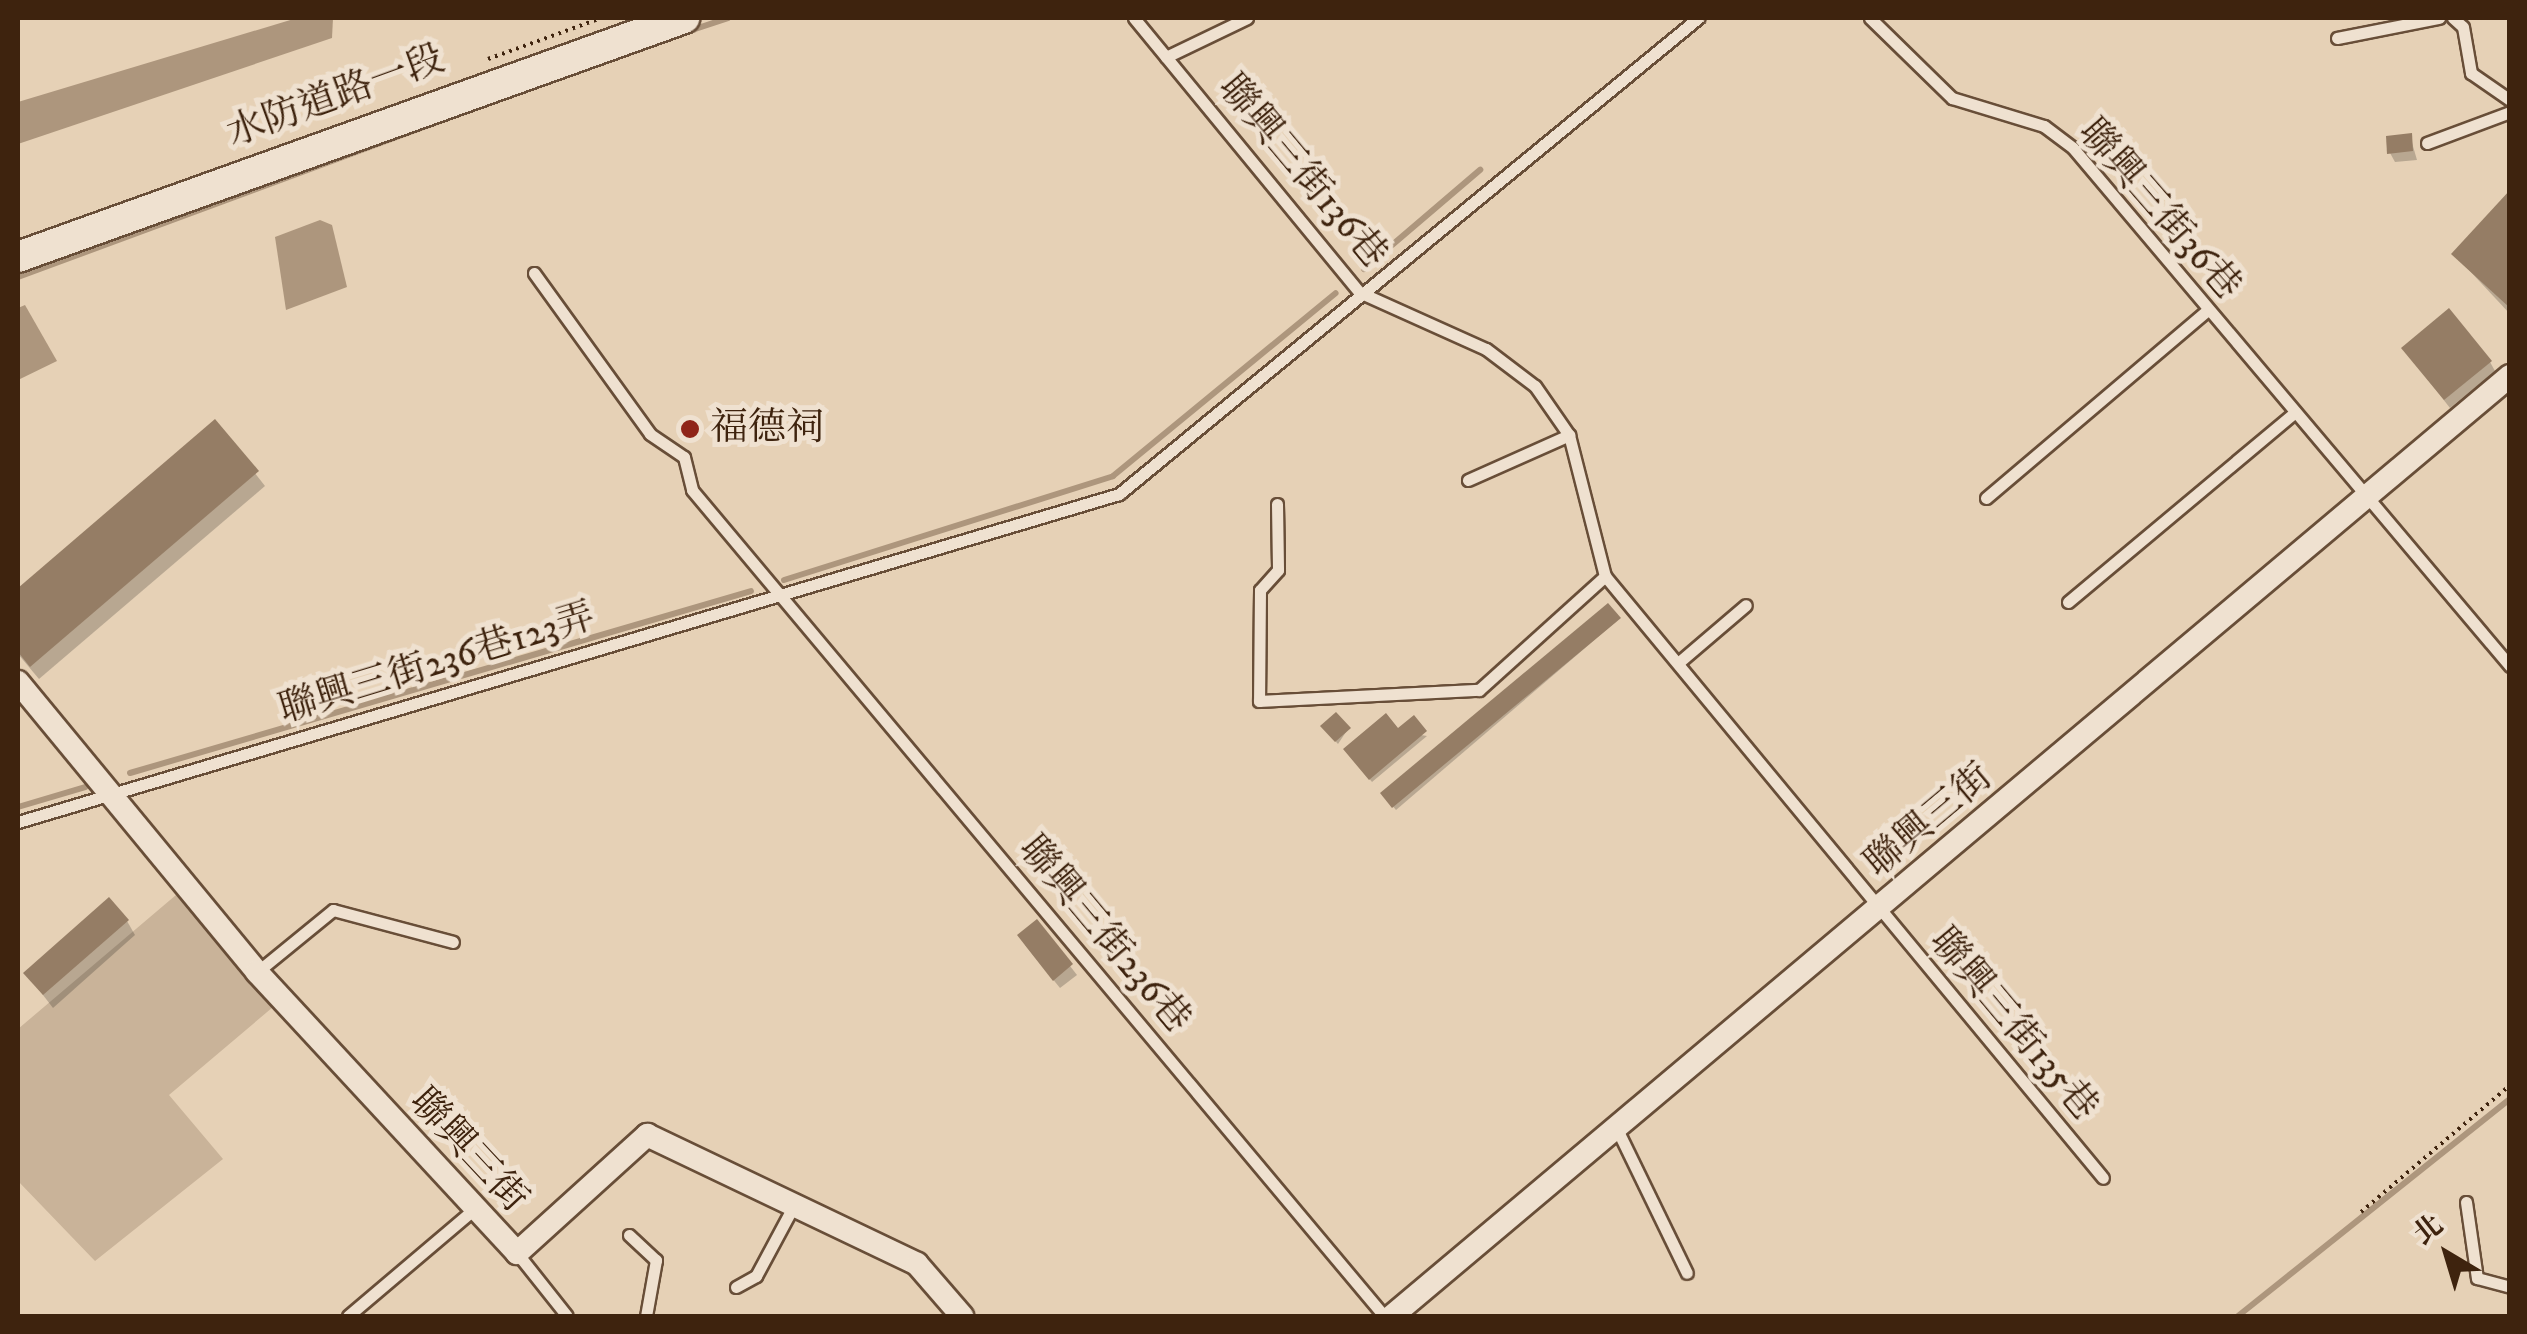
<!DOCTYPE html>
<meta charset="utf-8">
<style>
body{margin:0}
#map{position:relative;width:2527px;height:1334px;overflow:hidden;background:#e6d1b6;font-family:"IM FELL DW Pica","Noto Serif TC",serif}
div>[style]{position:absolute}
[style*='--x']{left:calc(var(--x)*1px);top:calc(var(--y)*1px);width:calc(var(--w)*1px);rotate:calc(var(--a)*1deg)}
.green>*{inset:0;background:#c9b399}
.water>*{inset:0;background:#ad967d}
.shadow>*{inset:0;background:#0003}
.stream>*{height:6px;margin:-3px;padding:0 3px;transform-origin:3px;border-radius:3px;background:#ad967d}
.building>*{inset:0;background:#957d65}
.path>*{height:4px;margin-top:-2px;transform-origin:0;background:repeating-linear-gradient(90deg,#3e230e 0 2.5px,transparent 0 7.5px)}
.roads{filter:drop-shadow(2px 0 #684e38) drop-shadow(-2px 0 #684e38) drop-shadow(0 2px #684e38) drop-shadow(0 -2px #684e38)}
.lane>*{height:11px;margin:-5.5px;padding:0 5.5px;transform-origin:5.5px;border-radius:5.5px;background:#efe1d0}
.street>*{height:22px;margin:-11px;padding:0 11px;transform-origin:11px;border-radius:11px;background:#efe1d0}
.secondary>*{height:30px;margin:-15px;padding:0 15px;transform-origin:15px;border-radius:15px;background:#efe1d0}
.dots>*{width:28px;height:28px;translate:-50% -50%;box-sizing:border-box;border:5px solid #efe1d0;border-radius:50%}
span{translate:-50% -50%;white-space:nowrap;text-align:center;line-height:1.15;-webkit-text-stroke:10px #efe1d0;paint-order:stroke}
.street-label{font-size:38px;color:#3e230e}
.poi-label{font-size:38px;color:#3e230e}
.left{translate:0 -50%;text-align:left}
.frame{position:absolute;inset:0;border:20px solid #3e230e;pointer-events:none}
.north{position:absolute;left:2397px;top:1204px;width:100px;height:100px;-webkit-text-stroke:8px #efe1d0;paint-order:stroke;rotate:322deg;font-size:28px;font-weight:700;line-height:40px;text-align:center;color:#3e230e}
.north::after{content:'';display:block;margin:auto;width:35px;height:45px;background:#3e230e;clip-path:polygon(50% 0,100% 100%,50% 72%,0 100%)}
</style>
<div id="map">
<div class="green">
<i style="clip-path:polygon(176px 895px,273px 1007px,169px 1095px,223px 1159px,95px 1261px,18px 1181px,18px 1029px)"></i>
</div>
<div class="water">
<i style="clip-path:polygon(297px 18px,333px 18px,332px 38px,18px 144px,18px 102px)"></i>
<i style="clip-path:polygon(320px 220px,332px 225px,347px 287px,286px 310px,275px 237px)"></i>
<i style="clip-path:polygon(25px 305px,57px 361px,18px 380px,18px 308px)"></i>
</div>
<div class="shadow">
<i style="clip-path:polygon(2410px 136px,2417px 160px,2395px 162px,2390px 153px)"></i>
<i style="clip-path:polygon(2510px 194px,2510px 314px,2454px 254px)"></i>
<i style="clip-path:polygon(2410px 357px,2490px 362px,2495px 371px,2450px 408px)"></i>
<i style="clip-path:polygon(215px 422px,265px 486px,39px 679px,18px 654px,18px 591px)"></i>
<i style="clip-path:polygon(1619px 619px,1396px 810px,1385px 797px)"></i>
<i style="clip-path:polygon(1348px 729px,1338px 744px,1325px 730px)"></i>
<i style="clip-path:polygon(1398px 731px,1427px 736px,1372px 782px,1348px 753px)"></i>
<i style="clip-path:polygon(127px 921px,135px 935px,53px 1008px,26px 973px)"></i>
<i style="clip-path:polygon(1036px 922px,1077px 975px,1060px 988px,1025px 945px)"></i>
</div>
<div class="stream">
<i style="--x:686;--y:32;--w:44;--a:-18.4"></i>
<i style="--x:1364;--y:269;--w:153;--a:-40.5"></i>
<i style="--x:18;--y:277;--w:485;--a:-20.3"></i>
<i style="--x:784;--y:580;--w:345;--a:-17.5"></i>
<i style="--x:1113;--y:476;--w:288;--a:-39.4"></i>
<i style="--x:130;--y:773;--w:647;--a:-16.33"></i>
<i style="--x:18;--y:807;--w:70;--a:-16.6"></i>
<i style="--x:2238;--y:1316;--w:348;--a:-38.6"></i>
</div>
<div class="building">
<i style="clip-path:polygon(2412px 133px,2413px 151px,2387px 154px,2386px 136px)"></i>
<i style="clip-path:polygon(2510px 190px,2510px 308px,2451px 254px)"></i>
<i style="clip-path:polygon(2449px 308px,2492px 361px,2444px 400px,2401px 348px)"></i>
<i style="clip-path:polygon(692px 418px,700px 436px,689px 441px,681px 422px)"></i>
<i style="clip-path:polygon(215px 419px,259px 471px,30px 667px,18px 652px,18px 588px)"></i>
<i style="clip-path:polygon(1608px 603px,1621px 618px,1392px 808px,1380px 793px)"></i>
<i style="clip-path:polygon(1336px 712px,1351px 728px,1335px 742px,1320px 726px)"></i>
<i style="clip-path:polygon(1386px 713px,1398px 728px,1414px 715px,1427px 731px,1369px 780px,1343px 749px)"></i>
<i style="clip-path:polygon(109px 897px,129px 920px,43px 995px,23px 973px)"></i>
<i style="clip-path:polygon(1037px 919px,1073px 964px,1053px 981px,1017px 935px)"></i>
</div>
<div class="path">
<i style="--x:488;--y:59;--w:120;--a:-19.9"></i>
<i style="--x:2361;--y:1212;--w:196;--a:-40.4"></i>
</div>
<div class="roads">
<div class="lane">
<i style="--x:1134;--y:18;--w:355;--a:50.6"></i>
<i style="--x:1359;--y:292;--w:139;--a:24.2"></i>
<i style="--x:1486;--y:349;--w:61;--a:37.1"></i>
<i style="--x:1535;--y:386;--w:60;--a:55.2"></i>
<i style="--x:1569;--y:435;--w:146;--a:75.7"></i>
<i style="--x:1605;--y:576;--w:781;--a:50.4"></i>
<i style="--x:1870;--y:18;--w:115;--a:44.3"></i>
<i style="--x:1952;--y:98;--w:96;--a:16.9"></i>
<i style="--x:2044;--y:126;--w:36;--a:37"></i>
<i style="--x:2073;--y:148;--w:678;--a:49.85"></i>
<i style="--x:2453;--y:18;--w:13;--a:42"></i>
<i style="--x:2463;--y:27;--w:47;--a:80.1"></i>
<i style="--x:2471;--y:73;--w:47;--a:34.7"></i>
<i style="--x:2337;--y:38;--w:104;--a:-11.1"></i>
<i style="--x:1166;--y:57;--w:90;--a:-25.7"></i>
<i style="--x:2427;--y:143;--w:89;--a:-20.5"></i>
<i style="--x:534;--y:273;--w:198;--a:54.2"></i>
<i style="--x:650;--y:434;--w:41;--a:34.1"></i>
<i style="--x:684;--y:457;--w:34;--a:76"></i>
<i style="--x:692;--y:490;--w:1078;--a:50.04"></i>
<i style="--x:1468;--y:480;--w:111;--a:-24"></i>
<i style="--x:1986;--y:498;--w:291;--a:-40.3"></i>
<i style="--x:1277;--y:504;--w:66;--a:89.1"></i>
<i style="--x:1278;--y:570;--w:27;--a:132"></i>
<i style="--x:1260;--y:590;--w:111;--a:90.5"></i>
<i style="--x:1259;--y:701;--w:220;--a:-2.9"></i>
<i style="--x:1479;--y:690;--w:170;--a:-42.1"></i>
<i style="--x:2068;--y:602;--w:296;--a:-39.9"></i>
<i style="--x:1678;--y:663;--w:89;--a:-40.5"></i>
<i style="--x:18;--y:822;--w:1149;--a:-16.59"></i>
<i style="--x:1119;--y:494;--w:750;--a:-39.42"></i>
<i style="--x:257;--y:972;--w:98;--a:-39.2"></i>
<i style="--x:333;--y:910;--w:124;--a:14.9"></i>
<i style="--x:1616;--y:1127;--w:162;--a:64.1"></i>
<i style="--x:2466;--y:1202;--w:77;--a:81.8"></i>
<i style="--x:2477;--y:1278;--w:34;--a:15"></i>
<i style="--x:629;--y:1235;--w:37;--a:43"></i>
<i style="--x:656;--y:1260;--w:57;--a:100.1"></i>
<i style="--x:517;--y:1253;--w:80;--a:51.6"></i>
<i style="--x:736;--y:1287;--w:23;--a:-29"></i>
<i style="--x:756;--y:1276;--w:81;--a:-61.8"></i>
<i style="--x:348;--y:1316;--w:162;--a:-40.3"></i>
</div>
<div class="street">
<i style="--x:18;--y:682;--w:376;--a:50.5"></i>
<i style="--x:257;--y:972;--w:383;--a:47.2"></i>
<i style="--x:517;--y:1253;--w:176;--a:-42.2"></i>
<i style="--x:647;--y:1135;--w:299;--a:25.5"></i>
<i style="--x:917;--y:1264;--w:69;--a:49.1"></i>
<i style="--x:1392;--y:1316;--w:1461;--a:-40.06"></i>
</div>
<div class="secondary">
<i style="--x:18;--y:257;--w:708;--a:-19.74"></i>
</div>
</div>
<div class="dots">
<i style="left:690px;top:429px;background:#8f2418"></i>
</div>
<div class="street-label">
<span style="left:336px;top:97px;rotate:-20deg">水防道路一段</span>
<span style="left:1302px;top:172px;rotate:50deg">聯興三街136巷</span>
<span style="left:2159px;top:210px;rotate:49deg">聯興三街36巷</span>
<span style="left:437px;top:664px;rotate:-17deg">聯興三街236巷123弄</span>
<span style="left:1929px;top:821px;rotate:-40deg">聯興三街</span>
<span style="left:1104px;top:935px;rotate:50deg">聯興三街236巷</span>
<span style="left:2013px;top:1025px;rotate:50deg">聯興三街135巷</span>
<span style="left:468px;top:1151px;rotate:47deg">聯興三街</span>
</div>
<div class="poi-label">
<span class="left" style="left:710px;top:429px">福德祠</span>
</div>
<div class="frame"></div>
<div class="north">北</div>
</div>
